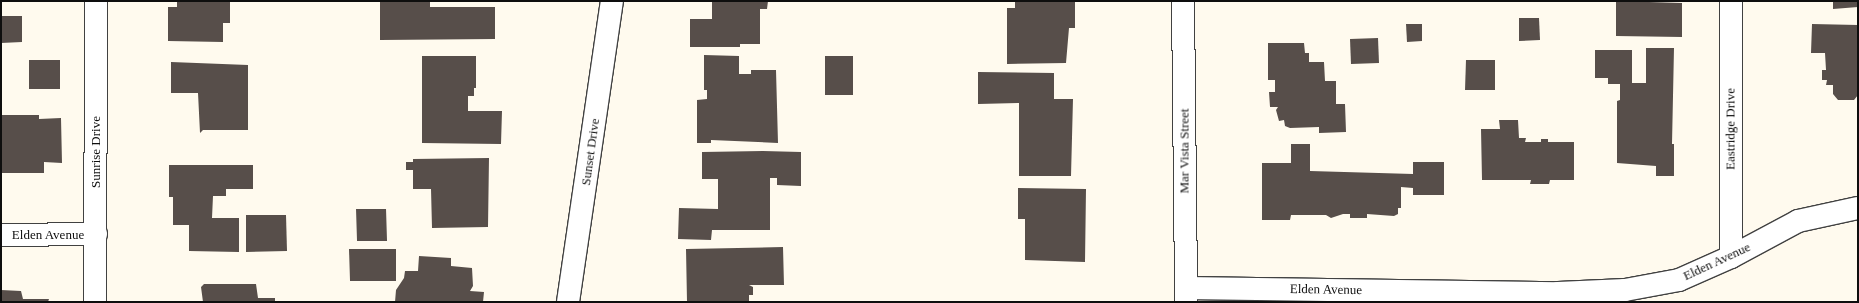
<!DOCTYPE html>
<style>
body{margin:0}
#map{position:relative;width:1859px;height:303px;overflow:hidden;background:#fffaee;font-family:"Times New Roman",serif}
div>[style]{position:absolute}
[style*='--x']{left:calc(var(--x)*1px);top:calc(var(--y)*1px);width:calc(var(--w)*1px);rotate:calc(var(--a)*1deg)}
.building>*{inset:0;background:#574e4a}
.roads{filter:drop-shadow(1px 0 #414141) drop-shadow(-1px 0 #414141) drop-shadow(0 1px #414141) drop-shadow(0 -1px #414141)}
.minor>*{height:22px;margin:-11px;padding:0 11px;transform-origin:11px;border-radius:11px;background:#fff}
span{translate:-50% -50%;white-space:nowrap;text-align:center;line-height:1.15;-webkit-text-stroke:4px #fff;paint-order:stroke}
.street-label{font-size:13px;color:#0e0e0e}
.frame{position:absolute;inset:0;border:2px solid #0e0e0e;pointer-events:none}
</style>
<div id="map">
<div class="building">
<i style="clip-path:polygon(177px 1px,230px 1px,230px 23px,223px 23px,223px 42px,168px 41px,168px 7px,177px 7px)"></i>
<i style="clip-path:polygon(380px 1px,430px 1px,430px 7px,495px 7px,495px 39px,380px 40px)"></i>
<i style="clip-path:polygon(712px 1px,768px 1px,767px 9px,760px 9px,760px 44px,740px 44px,740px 47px,690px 47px,690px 19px,712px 19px)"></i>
<i style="clip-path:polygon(1015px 1px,1075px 1px,1075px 28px,1069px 28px,1066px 63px,1007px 64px,1007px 8px,1015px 8px)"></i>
<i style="clip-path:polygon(1616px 1px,1682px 3px,1682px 37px,1616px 36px)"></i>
<i style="clip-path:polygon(1833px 1px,1858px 1px,1858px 7px,1833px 9px)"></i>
<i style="clip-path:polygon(1px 16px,22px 16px,22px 42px,1px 43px)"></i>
<i style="clip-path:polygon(1519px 18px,1539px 18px,1540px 40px,1519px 41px)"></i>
<i style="clip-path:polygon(1406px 24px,1422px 24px,1422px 41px,1407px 42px)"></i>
<i style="clip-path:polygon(1812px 24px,1858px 25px,1858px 95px,1854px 100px,1838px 100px,1833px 94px,1833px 85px,1826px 85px,1827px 80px,1822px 80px,1822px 70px,1826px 70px,1825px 53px,1811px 53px)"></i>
<i style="clip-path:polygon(1378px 38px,1379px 63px,1351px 64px,1350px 39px)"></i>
<i style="clip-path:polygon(1268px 43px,1304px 43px,1305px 53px,1309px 53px,1309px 62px,1324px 62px,1325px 81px,1336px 81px,1336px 104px,1345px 104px,1346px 132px,1319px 133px,1319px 127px,1290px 128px,1285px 126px,1284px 120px,1279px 121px,1276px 110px,1278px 107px,1270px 107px,1269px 92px,1275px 92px,1275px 80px,1268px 80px)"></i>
<i style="clip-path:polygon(1646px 48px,1674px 48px,1672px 144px,1674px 144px,1674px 176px,1656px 176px,1656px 166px,1617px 163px,1617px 101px,1620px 100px,1620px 84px,1608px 84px,1608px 78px,1595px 78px,1595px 50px,1632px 50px,1632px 83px,1646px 83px)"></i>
<i style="clip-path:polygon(704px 55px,739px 56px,739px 74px,751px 74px,751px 70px,776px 70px,778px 143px,711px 140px,711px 143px,697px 143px,697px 100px,707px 99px,707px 90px,704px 90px)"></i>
<i style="clip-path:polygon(422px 56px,476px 56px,476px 88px,474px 88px,474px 96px,468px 96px,468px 111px,502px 111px,501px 144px,422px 143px)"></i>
<i style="clip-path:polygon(825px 56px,853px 56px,853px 95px,825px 95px)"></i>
<i style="clip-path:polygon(29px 60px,60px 60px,60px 89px,29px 89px)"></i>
<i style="clip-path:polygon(1466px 60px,1495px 60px,1495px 90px,1465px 90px)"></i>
<i style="clip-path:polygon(171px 62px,248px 65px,248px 130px,203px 130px,200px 133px,198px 93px,171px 93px)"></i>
<i style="clip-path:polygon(978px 72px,1054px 73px,1054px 99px,1073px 99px,1071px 176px,1019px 176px,1019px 103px,978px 104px)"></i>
<i style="clip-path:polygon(1px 115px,39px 115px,39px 119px,61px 118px,62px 163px,44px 162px,44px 173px,1px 173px)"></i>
<i style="clip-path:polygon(1499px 120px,1518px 120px,1519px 138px,1526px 138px,1525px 142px,1541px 142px,1541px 139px,1548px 139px,1548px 142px,1574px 142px,1574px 180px,1550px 180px,1549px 184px,1530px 184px,1531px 180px,1482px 180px,1481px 129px,1500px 129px)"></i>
<i style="clip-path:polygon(1291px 144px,1310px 144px,1310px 171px,1413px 174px,1413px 162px,1444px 162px,1444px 195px,1413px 195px,1413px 188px,1401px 187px,1401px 208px,1398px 208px,1398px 214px,1394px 216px,1367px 214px,1367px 218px,1350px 218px,1350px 214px,1343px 214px,1331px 218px,1326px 215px,1291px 215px,1290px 220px,1262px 220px,1262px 163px,1291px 163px)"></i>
<i style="clip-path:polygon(763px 151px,801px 152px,801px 186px,777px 185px,777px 178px,770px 178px,770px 230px,712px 230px,711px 240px,678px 239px,679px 208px,718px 209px,718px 179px,702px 179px,702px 152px)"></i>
<i style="clip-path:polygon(489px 158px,488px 227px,432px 228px,431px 189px,413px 189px,413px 170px,406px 170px,406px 162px,413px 162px,413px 159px)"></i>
<i style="clip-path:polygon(169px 165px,253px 165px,253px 189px,226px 189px,226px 196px,213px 196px,212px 218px,239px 218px,239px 252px,189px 251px,189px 225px,173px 225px,173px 197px,169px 197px)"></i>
<i style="clip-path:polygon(1018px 188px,1086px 189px,1085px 262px,1025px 260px,1025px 219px,1018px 219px)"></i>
<i style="clip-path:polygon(356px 209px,386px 209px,387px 241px,357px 241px)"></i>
<i style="clip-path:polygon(246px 215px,286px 215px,287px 251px,246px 252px)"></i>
<i style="clip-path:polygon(783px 247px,784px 285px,749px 285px,753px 287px,753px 295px,749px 295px,749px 302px,687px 302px,686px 249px)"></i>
<i style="clip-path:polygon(349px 249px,396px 249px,396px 281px,350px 281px)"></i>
<i style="clip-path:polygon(419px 256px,451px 258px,451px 266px,472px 268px,473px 286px,470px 291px,484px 292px,483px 302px,395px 302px,396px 290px,404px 278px,405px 271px,418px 271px)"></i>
<i style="clip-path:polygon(204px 284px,256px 284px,258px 298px,275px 298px,275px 302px,203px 302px,201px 287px)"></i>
<i style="clip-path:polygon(1px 290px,21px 291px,23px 299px,49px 299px,48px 302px,1px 302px)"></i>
</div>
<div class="roads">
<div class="minor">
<i style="--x:1183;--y:1;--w:301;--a:89.4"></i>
<i style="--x:1731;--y:1;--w:256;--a:90"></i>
<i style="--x:1;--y:235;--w:95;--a:-0.6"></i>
<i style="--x:1186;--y:288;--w:372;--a:0.8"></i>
<i style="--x:1558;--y:293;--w:67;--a:-2.6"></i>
<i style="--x:1625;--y:290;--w:55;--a:-10.5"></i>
<i style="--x:1679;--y:280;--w:57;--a:-23.9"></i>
<i style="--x:1731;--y:257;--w:76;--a:-28.2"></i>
<i style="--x:1798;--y:221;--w:61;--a:-12.2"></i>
<i style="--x:95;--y:302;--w:301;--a:-89.8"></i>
<i style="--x:568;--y:302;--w:304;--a:-81.7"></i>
</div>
</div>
<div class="street-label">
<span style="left:1731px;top:129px;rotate:-90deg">Eastridge Drive</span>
<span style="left:1185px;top:151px;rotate:-90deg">Mar Vista Street</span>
<span style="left:96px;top:152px;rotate:-90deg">Sunrise Drive</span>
<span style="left:591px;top:152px;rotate:-82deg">Sunset Drive</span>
<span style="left:48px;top:235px">Elden Avenue</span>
<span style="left:1717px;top:262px;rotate:-25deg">Elden Avenue</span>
<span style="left:1326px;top:290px;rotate:1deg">Elden Avenue</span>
</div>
<div class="frame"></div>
</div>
